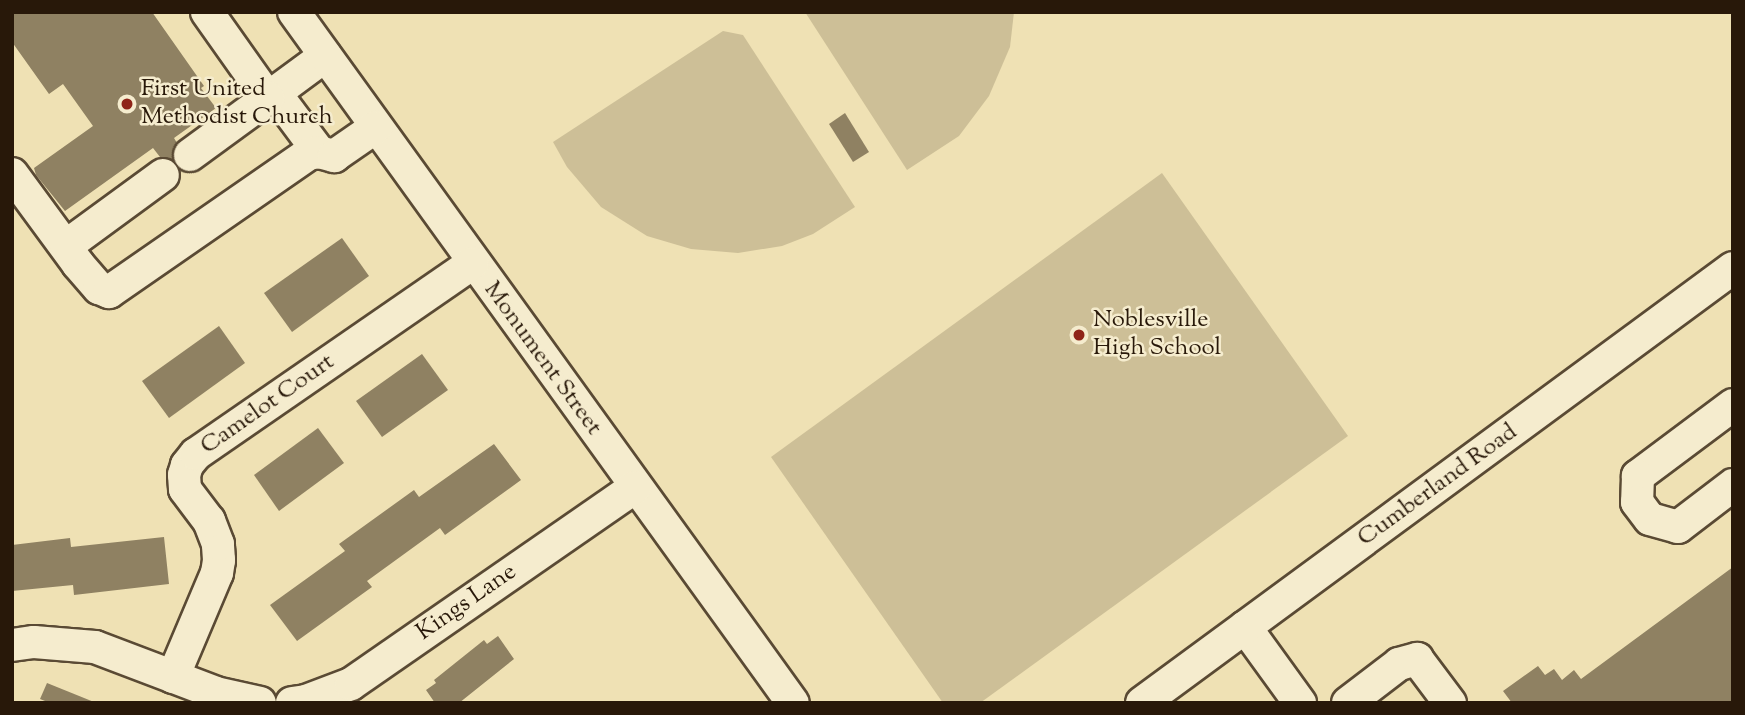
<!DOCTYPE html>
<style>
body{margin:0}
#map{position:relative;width:1745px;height:715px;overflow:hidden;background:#efe1b4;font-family:"Sorts Mill Goudy",serif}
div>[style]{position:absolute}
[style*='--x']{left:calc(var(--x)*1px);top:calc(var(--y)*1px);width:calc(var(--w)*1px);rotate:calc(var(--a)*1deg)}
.green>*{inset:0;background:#cdbf97}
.building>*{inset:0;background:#8f8162}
.roads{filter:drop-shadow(2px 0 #5a4a34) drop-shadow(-2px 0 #5a4a34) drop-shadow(0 2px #5a4a34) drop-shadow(0 -2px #5a4a34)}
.minor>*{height:32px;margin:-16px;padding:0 16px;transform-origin:16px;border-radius:16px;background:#f5ecce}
.dots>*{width:19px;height:19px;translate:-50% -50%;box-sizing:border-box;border:4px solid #f5ecce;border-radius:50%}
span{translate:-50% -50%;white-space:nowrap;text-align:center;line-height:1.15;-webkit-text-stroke:5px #f5ecce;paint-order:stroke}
.poi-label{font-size:24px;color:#281809}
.left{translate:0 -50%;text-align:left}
.street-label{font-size:24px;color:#281809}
.frame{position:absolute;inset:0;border:14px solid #281809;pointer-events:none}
</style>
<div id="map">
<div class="green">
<i style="clip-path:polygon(805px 12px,1014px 12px,1010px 47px,989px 96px,959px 136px,907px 170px)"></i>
<i style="clip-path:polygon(723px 31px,743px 35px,855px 207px,813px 234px,782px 246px,738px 253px,691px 249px,647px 236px,601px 207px,567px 167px,553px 142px)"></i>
<i style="clip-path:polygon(1162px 173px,1348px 436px,980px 703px,943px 703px,771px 457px)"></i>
</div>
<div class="building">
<i style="clip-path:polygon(12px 12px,152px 12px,204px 86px,201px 88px,216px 108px,174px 138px,177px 143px,173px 148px,173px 160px,160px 157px,153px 148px,65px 211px,36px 175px,34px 168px,93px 126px,63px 84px,49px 94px,12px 42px)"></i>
<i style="clip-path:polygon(845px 113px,869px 152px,853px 162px,829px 124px)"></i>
<i style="clip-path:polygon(342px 238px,369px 276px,292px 332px,264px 293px)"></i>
<i style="clip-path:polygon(219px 326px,245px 363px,169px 418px,142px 381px)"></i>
<i style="clip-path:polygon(422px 354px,448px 390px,382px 437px,356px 401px)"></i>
<i style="clip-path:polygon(318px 428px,344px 463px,279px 511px,254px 475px)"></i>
<i style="clip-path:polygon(494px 444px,521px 480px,445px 535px,440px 528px,367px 581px,372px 587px,297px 641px,270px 605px,345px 551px,339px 544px,414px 490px,419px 497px)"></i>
<i style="clip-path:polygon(164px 537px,169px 584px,74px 595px,73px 585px,12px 591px,12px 545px,70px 538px,71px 547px)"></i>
<i style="clip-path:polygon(1733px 567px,1733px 703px,1512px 703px,1503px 691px,1538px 666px,1545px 675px,1554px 669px,1562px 680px,1574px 670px,1581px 679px)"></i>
<i style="clip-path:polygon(498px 636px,514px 659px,459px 703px,435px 703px,426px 690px,436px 683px,434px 680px,484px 640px,487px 644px)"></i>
<i style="clip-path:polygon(47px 683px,94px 702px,94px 703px,50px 703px,40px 699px)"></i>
</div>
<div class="roads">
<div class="minor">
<i style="--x:207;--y:12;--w:105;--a:54.7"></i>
<i style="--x:268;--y:98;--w:71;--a:-36.4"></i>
<i style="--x:294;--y:12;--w:852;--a:54.17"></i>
<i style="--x:275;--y:93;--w:74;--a:53.3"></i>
<i style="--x:190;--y:155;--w:97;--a:-36.2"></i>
<i style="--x:12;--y:174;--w:112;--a:53.7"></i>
<i style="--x:78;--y:264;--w:32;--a:49"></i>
<i style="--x:99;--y:288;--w:11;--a:22"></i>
<i style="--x:109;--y:292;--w:242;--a:-34.7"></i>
<i style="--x:308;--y:154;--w:11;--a:-10"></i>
<i style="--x:319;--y:152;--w:16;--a:15"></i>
<i style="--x:334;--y:156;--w:51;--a:-34.6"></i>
<i style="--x:66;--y:246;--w:120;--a:-36.2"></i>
<i style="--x:1733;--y:405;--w:119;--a:143.2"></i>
<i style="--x:1638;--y:476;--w:26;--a:92"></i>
<i style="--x:1637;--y:502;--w:21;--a:53"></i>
<i style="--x:1650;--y:519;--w:29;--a:16"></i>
<i style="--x:1678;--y:527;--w:69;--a:-37.4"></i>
<i style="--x:1245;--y:627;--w:94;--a:54.1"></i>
<i style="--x:12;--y:645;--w:22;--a:-8"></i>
<i style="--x:34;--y:642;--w:61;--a:4.7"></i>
<i style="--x:95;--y:647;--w:129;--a:20.8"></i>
<i style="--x:216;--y:693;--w:45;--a:12.8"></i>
<i style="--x:173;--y:677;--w:113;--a:-67.1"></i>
<i style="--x:217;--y:573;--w:13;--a:-81"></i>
<i style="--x:219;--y:560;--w:16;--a:-94"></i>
<i style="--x:218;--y:544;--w:25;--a:-111"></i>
<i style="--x:209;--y:521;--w:40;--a:-127"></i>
<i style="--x:185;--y:489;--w:14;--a:-94"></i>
<i style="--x:184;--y:475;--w:10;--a:-73"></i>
<i style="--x:187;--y:465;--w:14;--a:-51"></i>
<i style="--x:196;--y:454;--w:336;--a:-34.6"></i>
<i style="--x:292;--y:703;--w:14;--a:-8"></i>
<i style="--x:306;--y:701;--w:48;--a:-20.7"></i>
<i style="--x:351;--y:684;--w:346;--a:-34.7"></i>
<i style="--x:1142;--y:703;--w:734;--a:-36.35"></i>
<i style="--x:1348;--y:703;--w:64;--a:-37.4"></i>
<i style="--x:1399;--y:664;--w:19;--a:-16"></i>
<i style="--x:1417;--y:659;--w:55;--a:53.1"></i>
</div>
</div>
<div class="dots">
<i style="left:127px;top:104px;background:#8f2418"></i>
<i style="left:1079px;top:335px;background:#8f2418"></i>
</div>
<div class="poi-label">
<span class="left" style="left:141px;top:104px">First United<br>Methodist Church</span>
<span class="left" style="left:1093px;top:335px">Noblesville<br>High School</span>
</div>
<div class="street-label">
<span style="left:542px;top:359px;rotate:54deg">Monument Street</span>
<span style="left:268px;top:405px;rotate:-35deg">Camelot Court</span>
<span style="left:1438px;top:486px;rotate:-36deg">Cumberland Road</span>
<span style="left:467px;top:603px;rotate:-35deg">Kings Lane</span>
</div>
<div class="frame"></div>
</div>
